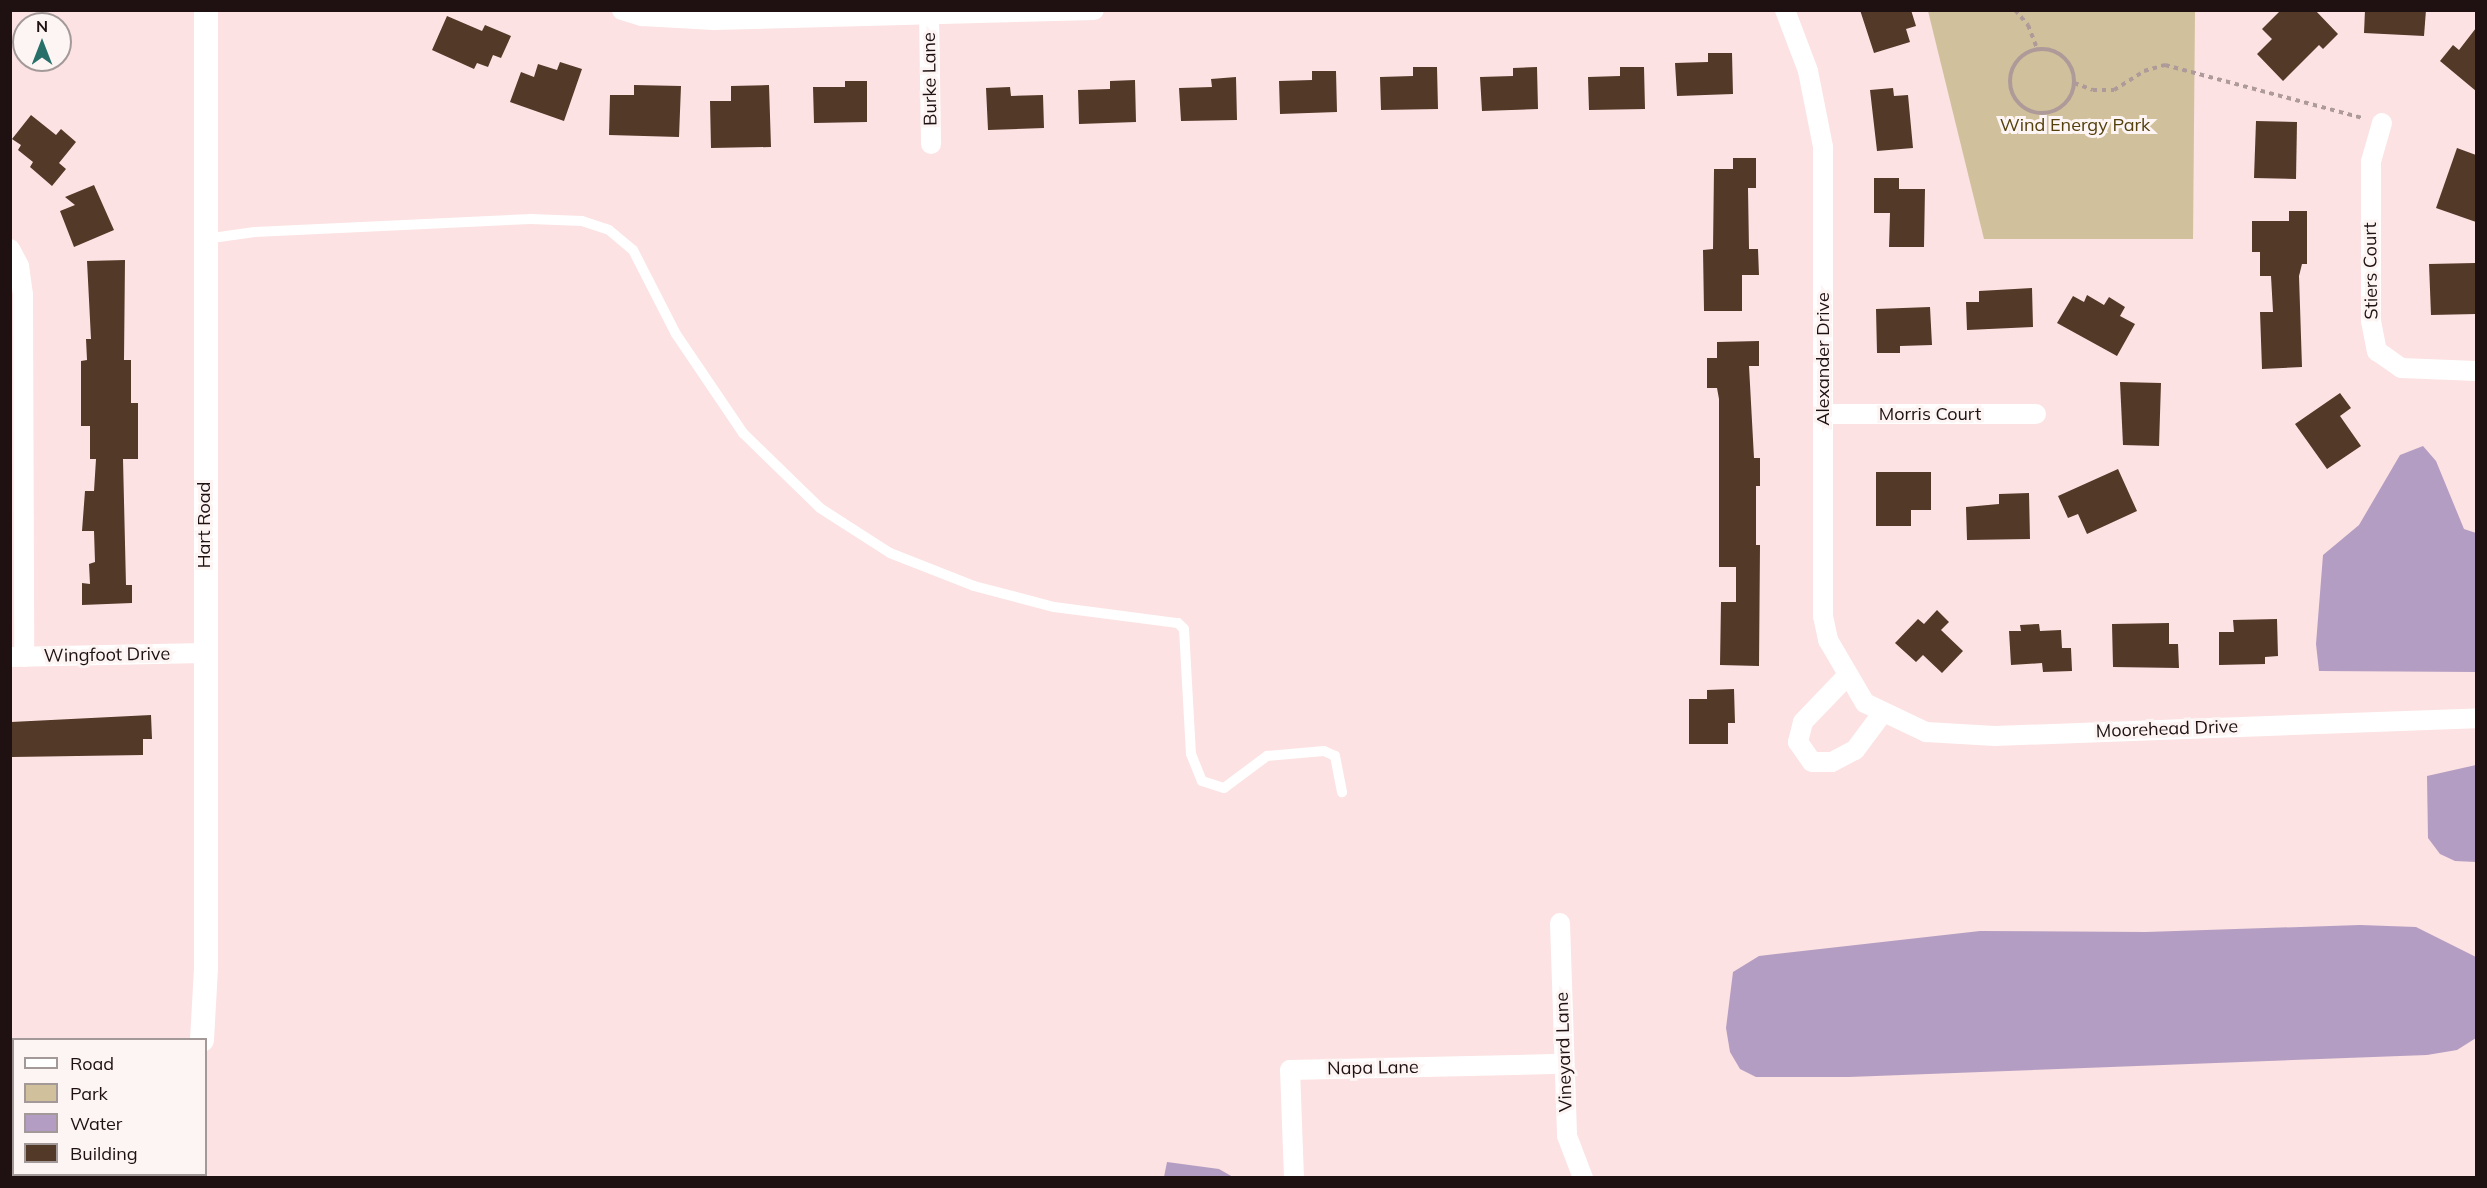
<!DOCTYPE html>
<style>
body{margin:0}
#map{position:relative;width:2487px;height:1188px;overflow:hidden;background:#fce2e2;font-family:Mulish,sans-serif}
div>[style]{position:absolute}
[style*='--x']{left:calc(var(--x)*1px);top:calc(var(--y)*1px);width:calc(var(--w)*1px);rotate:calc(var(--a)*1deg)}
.green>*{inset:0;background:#d1c09c}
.water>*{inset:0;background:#b49dc2}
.building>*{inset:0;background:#533928}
.path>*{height:4px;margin-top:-2px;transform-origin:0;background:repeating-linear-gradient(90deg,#af9a9a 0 4.5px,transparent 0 9px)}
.path>.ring{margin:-2px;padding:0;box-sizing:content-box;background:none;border:4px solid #af9a9a;border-radius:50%}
.service>*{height:10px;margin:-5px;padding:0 5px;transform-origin:5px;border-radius:5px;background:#fff}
.minor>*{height:20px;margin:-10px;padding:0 10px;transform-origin:10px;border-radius:10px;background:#fff}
.tertiary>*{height:24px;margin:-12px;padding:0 12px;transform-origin:12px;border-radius:12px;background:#fff}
span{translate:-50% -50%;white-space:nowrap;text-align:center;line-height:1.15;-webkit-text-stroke:6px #fdf4f4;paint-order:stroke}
.street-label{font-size:18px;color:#1f1111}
.park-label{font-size:18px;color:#53400d}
.frame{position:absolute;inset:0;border:12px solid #1f1111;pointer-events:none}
.legend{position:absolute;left:12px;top:1038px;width:195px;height:138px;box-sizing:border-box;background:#fdf4f4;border:2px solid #a49999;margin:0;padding:8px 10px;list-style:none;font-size:18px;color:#1f1111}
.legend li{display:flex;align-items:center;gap:12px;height:30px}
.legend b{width:30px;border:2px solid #a49999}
.north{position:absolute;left:12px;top:12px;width:60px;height:60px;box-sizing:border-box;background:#fdf4f4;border:2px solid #a49999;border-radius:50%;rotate:0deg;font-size:16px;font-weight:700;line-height:24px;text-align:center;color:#1f1111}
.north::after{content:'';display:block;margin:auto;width:21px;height:27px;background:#277069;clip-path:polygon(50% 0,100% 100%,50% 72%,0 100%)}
</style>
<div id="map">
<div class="green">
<i style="clip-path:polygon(1928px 11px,2195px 11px,2193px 239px,1984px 239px)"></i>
</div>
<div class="water">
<i style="clip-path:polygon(2423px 446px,2436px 461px,2464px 529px,2476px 533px,2476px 672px,2319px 671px,2316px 644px,2323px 555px,2359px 525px,2400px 455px)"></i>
<i style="clip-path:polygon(2476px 765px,2476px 862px,2455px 861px,2440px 854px,2428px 838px,2427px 776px)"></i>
<i style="clip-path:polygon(2360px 925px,2416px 927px,2476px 957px,2476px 1038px,2457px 1050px,2427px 1055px,1849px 1077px,1756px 1077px,1740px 1069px,1730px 1052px,1726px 1028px,1733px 972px,1759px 956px,1980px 931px,2146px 932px)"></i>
<i style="clip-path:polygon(1167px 1162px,1219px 1169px,1233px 1177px,1164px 1177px)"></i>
</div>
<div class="building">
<i style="clip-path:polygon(1860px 10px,1911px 10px,1916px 26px,1906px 29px,1910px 42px,1874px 53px)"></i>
<i style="clip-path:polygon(2281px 10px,2315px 10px,2338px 34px,2323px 49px,2319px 45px,2283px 81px,2257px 54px,2272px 39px,2262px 29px)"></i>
<i style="clip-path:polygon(2365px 10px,2426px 10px,2424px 36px,2364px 33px)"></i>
<i style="clip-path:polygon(447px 16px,482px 31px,485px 25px,511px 36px,501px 58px,493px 55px,488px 67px,477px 63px,474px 69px,432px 50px)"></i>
<i style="clip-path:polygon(2476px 28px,2476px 91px,2440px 61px,2453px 45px,2459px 50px)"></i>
<i style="clip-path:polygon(1708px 53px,1732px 53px,1733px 94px,1677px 96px,1675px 63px,1708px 62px)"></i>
<i style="clip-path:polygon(560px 62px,582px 69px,564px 121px,510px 102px,521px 72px,534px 77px,538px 64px,557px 70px)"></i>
<i style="clip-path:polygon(1413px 67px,1437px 67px,1438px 109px,1381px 110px,1380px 77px,1413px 76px)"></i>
<i style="clip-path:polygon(1537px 67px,1538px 109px,1482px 111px,1480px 77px,1513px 76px,1513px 68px)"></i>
<i style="clip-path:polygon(1620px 67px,1644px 67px,1645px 109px,1589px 110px,1588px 77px,1620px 76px)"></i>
<i style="clip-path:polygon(1312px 71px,1336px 71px,1337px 112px,1280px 114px,1279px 81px,1312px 80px)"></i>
<i style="clip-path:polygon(1236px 77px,1237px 120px,1181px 121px,1179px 88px,1212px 87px,1211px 79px)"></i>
<i style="clip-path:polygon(1135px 80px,1136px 122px,1079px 124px,1078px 90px,1110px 89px,1110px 81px)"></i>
<i style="clip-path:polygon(845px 81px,867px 81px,867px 122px,814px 123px,813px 87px,845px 87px)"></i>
<i style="clip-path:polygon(634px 85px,681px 86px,679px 137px,609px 135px,610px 95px,634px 95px)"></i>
<i style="clip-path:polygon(769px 85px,771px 147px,711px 148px,710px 101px,731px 101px,731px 86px)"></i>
<i style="clip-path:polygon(1010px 87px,1011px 96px,1043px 95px,1044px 128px,988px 130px,986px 88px)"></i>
<i style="clip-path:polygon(1893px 88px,1894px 96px,1908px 95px,1913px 148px,1877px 151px,1870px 90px)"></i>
<i style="clip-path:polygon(31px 115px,56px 135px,61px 129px,76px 142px,59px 163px,66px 169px,52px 186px,30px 167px,33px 162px,18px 150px,21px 145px,12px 139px)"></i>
<i style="clip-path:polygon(2256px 121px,2297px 122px,2296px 179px,2254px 178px)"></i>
<i style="clip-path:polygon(2457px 148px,2476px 155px,2476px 222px,2436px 208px)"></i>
<i style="clip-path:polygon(1733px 158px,1756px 158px,1756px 188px,1748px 188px,1749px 249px,1758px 249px,1759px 275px,1742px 275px,1742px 311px,1704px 311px,1703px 250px,1713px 249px,1714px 169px,1733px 169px)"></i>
<i style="clip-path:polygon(1874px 178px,1899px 178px,1899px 189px,1925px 189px,1924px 247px,1889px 247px,1890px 213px,1874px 213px)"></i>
<i style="clip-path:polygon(94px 185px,114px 230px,74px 247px,60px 211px,75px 205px,65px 197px)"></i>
<i style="clip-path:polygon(2289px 211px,2307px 211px,2307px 264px,2302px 264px,2299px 276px,2302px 367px,2262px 369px,2260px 312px,2273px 312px,2271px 276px,2260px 276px,2260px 252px,2252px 252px,2252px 221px,2289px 221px)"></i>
<i style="clip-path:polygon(125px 260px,124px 360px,131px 360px,131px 403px,138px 403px,138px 459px,123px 459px,126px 585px,132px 585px,132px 603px,82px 605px,82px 583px,90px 584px,89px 564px,95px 562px,94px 531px,82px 531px,85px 491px,94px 491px,96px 459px,90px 459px,90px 426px,81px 426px,81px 361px,87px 360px,86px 339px,91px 339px,87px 261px)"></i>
<i style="clip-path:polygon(2475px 263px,2476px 314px,2431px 315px,2429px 264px)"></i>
<i style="clip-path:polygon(2032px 288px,2033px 327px,1967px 330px,1966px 302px,1979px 302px,1979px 291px)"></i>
<i style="clip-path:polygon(2087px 295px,2104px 305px,2109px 297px,2125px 307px,2120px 316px,2135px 324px,2117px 356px,2057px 323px,2073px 296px,2084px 302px)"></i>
<i style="clip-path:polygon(1930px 307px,1932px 345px,1900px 346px,1900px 353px,1877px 353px,1876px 309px)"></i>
<i style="clip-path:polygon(1759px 341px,1759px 366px,1749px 366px,1754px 458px,1760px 458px,1760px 486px,1756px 486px,1756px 545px,1760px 545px,1759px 666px,1720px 665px,1721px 602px,1736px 602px,1736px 567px,1719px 567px,1719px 399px,1717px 388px,1707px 388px,1707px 358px,1717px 358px,1717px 342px)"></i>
<i style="clip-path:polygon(2120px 382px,2161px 383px,2159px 446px,2123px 445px)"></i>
<i style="clip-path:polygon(2340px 393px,2351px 408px,2340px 416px,2361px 446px,2327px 469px,2295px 424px)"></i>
<i style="clip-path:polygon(2118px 469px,2137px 511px,2087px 534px,2078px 514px,2068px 518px,2058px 496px)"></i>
<i style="clip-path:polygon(1876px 472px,1931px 472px,1931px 510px,1911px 510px,1911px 526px,1876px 526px)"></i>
<i style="clip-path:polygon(2029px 493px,2030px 539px,1967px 540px,1966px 507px,1999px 504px,1999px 494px)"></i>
<i style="clip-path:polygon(1937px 610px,1949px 622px,1941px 630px,1963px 651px,1942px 673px,1923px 655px,1916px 662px,1895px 643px,1918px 619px,1924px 624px)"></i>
<i style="clip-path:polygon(2277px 619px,2278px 656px,2265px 657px,2265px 664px,2219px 665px,2219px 632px,2234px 632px,2233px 620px)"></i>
<i style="clip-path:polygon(2169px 623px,2169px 644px,2178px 644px,2179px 668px,2113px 667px,2112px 624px)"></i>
<i style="clip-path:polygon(2039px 624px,2040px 631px,2061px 630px,2062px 648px,2071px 648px,2072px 671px,2043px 672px,2042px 663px,2011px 665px,2009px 631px,2021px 631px,2020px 625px)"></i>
<i style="clip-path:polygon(1734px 689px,1735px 723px,1728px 723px,1728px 744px,1689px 744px,1689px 699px,1707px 699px,1707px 690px)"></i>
<i style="clip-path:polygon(151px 715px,152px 739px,143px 739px,143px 755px,12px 757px,11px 722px)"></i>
</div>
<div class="path">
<i style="--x:2015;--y:10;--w:20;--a:49"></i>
<i style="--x:2028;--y:25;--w:25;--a:69"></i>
<i class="ring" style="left:2010px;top:49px;width:60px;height:60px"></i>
<i style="--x:2074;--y:83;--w:20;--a:20"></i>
<i style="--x:2093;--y:90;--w:21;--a:0"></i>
<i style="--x:2114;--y:90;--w:36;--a:-32"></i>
<i style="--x:2144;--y:71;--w:22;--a:-16"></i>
<i style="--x:2165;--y:65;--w:205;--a:15"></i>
</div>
<div class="service">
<i style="--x:205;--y:239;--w:50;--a:-8"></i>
<i style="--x:255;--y:232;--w:276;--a:-2.7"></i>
<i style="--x:531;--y:219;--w:51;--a:2.2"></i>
<i style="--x:582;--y:221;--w:28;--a:18"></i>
<i style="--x:609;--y:230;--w:31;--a:40"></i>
<i style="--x:633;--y:250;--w:94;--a:62.9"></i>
<i style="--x:676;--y:334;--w:120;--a:55.9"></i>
<i style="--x:743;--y:433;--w:107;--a:44.2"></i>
<i style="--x:820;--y:508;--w:83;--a:32.7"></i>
<i style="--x:890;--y:553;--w:90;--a:21.4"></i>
<i style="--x:974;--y:586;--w:83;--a:14.7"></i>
<i style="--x:1054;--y:607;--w:125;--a:7.4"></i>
<i style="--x:1178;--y:623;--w:8;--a:45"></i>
<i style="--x:1184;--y:629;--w:125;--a:86.8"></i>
<i style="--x:1191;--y:754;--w:29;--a:68"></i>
<i style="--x:1202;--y:781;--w:23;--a:18"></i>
<i style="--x:1224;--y:788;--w:54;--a:-36.7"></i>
<i style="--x:1267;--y:756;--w:57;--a:-5"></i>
<i style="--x:1324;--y:751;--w:12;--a:24"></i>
<i style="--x:1335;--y:756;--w:37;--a:79"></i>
</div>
<div class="minor">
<i style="--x:622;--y:10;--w:21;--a:17"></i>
<i style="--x:642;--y:16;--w:72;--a:3.2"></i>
<i style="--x:714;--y:20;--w:380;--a:-1.5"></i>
<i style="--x:1785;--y:10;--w:65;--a:69.3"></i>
<i style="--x:1808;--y:71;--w:77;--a:78.8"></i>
<i style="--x:1823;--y:147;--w:469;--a:90"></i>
<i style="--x:1823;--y:616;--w:25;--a:78"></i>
<i style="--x:1828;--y:640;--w:73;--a:59.6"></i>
<i style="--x:1865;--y:703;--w:68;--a:25.4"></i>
<i style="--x:1926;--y:732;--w:69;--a:3.3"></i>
<i style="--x:1995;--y:736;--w:481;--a:-2.1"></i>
<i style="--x:929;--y:14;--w:130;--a:89.1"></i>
<i style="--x:2382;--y:123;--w:40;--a:106"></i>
<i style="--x:2371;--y:161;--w:160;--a:90"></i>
<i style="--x:2371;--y:321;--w:31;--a:79"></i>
<i style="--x:2377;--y:351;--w:29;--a:35"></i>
<i style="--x:2401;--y:368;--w:75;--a:2.3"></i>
<i style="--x:10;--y:249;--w:19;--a:62"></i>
<i style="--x:19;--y:266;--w:29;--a:82"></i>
<i style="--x:23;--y:295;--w:362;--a:89.8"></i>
<i style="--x:1823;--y:414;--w:213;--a:0"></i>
<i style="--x:10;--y:657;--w:194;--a:-1.2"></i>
<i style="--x:1848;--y:675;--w:65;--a:133.8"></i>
<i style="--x:1803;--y:722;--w:21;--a:104"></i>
<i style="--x:1798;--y:742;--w:24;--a:55"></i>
<i style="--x:1812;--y:762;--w:20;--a:0"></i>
<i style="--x:1832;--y:762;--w:26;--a:-28"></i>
<i style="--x:1855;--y:750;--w:44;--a:-53.4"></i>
<i style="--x:1560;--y:923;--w:213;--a:88.1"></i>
<i style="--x:1567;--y:1136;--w:45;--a:69.1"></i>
<i style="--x:1294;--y:1178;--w:108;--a:-92.1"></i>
<i style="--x:1290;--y:1070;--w:273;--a:-1.3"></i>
</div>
<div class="tertiary">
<i style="--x:202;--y:1040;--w:72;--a:-86.8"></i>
<i style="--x:206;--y:968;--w:958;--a:-90"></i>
<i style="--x:161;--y:1178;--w:4;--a:-76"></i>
</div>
<div class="street-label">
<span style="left:930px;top:79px;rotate:-91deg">Burke Lane</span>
<span style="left:2371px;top:271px;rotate:-91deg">Stiers Court</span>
<span style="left:1823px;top:359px;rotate:-90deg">Alexander Drive</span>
<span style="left:1930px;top:414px">Morris Court</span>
<span style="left:204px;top:525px;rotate:-90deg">Hart Road</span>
<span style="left:107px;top:655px;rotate:-1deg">Wingfoot Drive</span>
<span style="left:2167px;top:729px;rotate:-2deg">Moorehead Drive</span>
<span style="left:1564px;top:1052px;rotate:-92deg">Vineyard Lane</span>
<span style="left:1373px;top:1068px;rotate:-1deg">Napa Lane</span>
</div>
<div class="park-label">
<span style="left:2075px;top:125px">Wind Energy Park</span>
</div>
<div class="frame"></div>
<ul class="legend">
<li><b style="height:8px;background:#fff"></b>Road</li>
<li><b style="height:16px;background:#d1c09c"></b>Park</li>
<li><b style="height:16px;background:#b49dc2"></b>Water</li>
<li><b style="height:16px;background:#533928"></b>Building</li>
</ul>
<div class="north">N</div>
</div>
